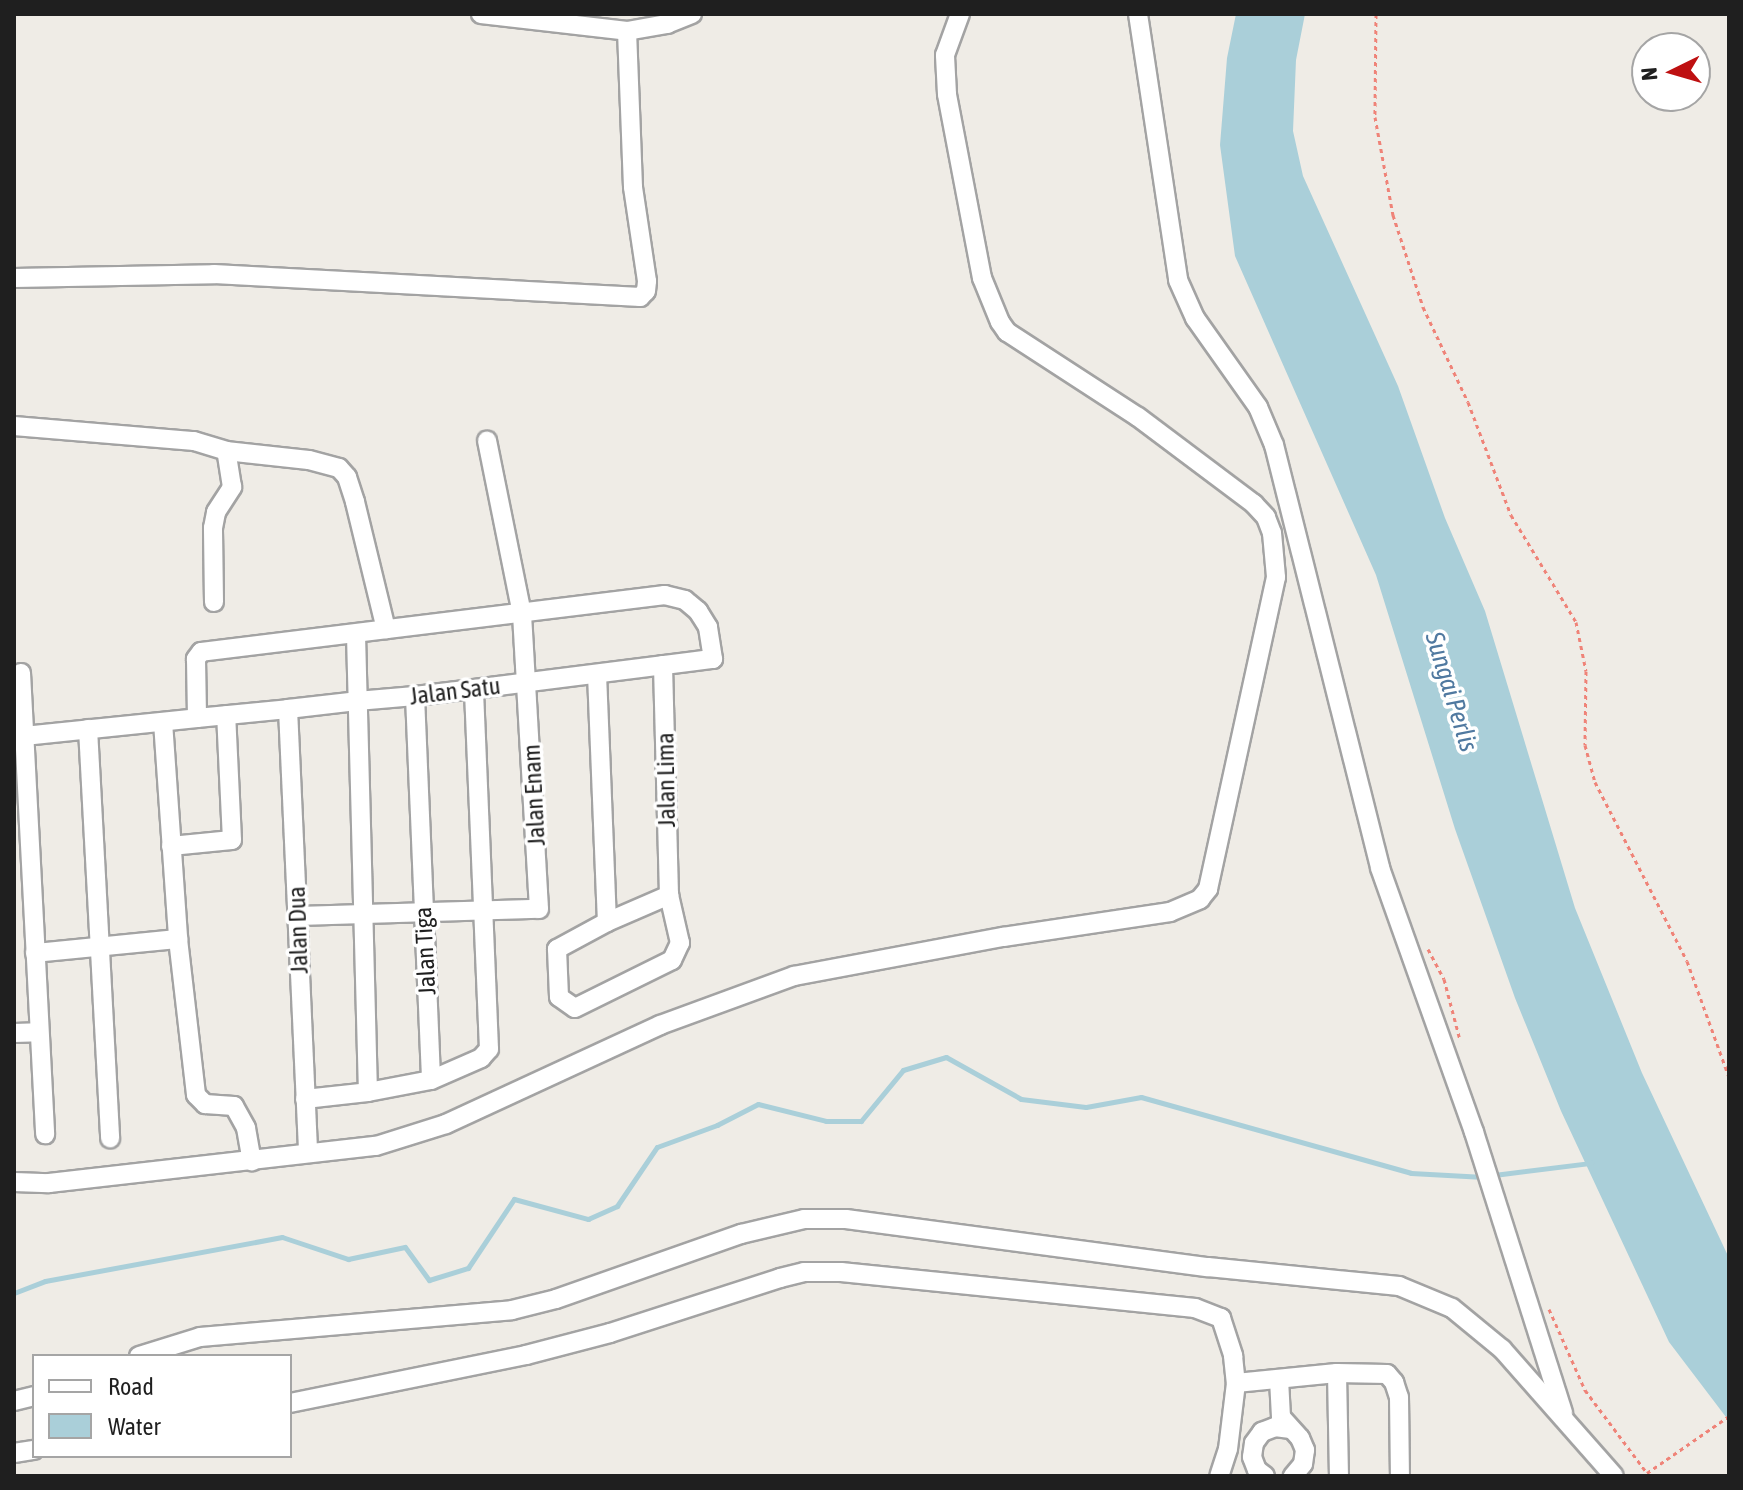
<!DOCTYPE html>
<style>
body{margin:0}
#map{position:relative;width:1743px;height:1490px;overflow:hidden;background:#efece6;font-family:"Asap Condensed",sans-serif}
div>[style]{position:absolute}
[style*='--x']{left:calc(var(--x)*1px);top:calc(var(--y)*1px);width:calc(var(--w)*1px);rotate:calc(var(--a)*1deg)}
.water>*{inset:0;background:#aacfd9}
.stream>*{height:5px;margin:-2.5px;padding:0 2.5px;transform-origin:2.5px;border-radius:2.5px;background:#aacfd9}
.path>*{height:3px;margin-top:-1.5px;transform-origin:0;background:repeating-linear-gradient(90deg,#ef8378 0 4px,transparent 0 8px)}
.roads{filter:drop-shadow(2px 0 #a3a3a3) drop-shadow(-2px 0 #a3a3a3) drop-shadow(0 2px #a3a3a3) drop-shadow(0 -2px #a3a3a3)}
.minor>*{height:18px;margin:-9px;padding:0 9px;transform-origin:9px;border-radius:9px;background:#fff}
span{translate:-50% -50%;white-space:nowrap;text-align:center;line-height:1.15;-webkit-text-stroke:7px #fff;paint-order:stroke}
.street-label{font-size:24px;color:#1f1f1f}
.water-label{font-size:26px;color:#5079a0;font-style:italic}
.frame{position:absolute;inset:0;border:16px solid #1f1f1f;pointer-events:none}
.legend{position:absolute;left:32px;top:1354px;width:260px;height:104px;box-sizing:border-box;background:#fff;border:2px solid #a5a5a5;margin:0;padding:10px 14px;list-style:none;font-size:24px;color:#1f1f1f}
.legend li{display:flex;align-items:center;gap:16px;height:40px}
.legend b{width:40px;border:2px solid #a5a5a5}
.north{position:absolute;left:1631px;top:32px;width:80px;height:80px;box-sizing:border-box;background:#fff;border:2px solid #a5a5a5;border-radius:50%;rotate:265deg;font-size:22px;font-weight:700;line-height:32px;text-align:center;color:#1f1f1f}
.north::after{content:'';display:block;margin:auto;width:28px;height:36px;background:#be1011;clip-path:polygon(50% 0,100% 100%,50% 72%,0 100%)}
</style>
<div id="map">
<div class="water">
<i style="clip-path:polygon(1236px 14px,1305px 14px,1296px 60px,1293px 131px,1303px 176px,1398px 386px,1445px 518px,1485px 611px,1575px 908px,1642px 1073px,1729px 1258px,1729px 1421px,1669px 1342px,1561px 1111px,1515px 998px,1455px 829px,1376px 575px,1235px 256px,1220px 145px,1227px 58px)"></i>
</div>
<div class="stream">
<i style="--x:1494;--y:1175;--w:98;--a:-7.1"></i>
<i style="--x:14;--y:1293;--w:33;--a:-21"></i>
<i style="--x:45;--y:1281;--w:241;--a:-10.5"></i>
<i style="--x:282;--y:1237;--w:70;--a:18.4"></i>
<i style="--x:348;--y:1259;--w:58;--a:-11.9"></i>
<i style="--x:405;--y:1247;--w:41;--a:54"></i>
<i style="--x:429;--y:1280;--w:41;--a:-17.1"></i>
<i style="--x:468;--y:1268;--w:83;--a:-56.3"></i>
<i style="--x:514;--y:1199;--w:77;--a:15.1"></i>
<i style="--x:588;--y:1219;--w:32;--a:-24"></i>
<i style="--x:617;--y:1206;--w:71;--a:-55.9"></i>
<i style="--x:657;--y:1147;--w:64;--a:-20.1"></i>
<i style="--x:717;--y:1125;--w:46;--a:-27.1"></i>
<i style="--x:758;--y:1104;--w:70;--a:14"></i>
<i style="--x:826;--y:1121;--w:35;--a:0"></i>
<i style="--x:861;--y:1121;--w:66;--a:-50.5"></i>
<i style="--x:903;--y:1070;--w:45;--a:-16.8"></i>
<i style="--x:946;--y:1057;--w:86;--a:29.2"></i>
<i style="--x:1021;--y:1099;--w:65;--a:7"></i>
<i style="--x:1086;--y:1107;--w:56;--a:-10.3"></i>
<i style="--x:1141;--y:1097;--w:280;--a:15.7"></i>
<i style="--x:1411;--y:1173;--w:73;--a:3.1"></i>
</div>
<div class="path">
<i style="--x:1376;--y:14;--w:103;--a:90.6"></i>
<i style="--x:1375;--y:117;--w:100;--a:79.6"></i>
<i style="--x:1393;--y:215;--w:97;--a:71.9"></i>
<i style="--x:1423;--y:307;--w:105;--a:64.7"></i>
<i style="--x:1468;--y:402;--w:121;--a:69.2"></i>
<i style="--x:1511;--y:515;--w:125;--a:58.7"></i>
<i style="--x:1576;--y:622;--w:50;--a:78.5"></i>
<i style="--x:1586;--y:671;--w:74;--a:90.8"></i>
<i style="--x:1585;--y:745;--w:38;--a:75"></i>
<i style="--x:1595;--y:782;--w:201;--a:62.8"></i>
<i style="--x:1687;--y:961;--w:123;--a:70.1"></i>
<i style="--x:1428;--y:949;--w:34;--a:62"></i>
<i style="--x:1444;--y:979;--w:63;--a:75.3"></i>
<i style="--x:1549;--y:1309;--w:89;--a:66"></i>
<i style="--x:1585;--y:1390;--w:104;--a:53.2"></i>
<i style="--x:1647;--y:1473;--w:100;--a:-34.8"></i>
</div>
<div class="roads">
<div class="minor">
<i style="--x:481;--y:14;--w:147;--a:6.6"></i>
<i style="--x:627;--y:31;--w:41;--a:-9.9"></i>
<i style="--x:667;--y:24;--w:27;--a:-22"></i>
<i style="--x:1138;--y:14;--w:269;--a:81.4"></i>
<i style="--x:1178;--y:280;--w:42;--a:65.9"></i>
<i style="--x:1195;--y:318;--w:109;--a:54.7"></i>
<i style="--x:1258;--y:407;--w:41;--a:67.2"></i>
<i style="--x:1274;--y:445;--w:436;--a:75.9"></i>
<i style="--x:1380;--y:868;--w:280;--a:70.4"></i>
<i style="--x:1474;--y:1132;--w:295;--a:72.4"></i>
<i style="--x:14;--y:278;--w:200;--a:-1.1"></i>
<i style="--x:214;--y:274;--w:427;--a:3.1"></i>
<i style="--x:640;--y:297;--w:8;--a:-45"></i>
<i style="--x:646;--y:291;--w:10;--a:-84"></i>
<i style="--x:647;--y:281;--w:95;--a:-98.5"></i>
<i style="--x:633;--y:187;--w:156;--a:-92.2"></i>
<i style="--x:14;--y:426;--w:181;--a:4.8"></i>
<i style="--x:194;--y:441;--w:34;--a:17"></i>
<i style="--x:226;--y:451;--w:83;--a:6.2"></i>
<i style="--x:309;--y:460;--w:31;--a:15"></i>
<i style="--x:339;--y:468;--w:12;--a:48"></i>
<i style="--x:347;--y:477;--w:26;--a:72"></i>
<i style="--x:355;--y:502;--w:131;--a:76.3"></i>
<i style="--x:214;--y:602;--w:74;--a:-90.8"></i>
<i style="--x:213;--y:528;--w:16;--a:-79"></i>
<i style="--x:216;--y:512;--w:30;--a:-57"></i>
<i style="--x:232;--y:487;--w:36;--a:-99"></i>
<i style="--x:356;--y:635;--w:457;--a:88.5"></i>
<i style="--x:21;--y:673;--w:462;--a:87"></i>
<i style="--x:597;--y:674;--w:248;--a:87.7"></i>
<i style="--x:607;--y:922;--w:57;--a:151.6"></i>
<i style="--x:557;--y:949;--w:48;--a:87.6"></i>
<i style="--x:559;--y:997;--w:19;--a:35"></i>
<i style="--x:575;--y:1008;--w:108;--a:-26.3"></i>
<i style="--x:672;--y:960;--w:19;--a:-65"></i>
<i style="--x:680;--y:943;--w:49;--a:-102.9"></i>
<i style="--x:669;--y:895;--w:230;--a:-91.5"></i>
<i style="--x:415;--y:696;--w:384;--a:87.6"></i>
<i style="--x:288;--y:709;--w:443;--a:87.4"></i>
<i style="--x:163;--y:722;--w:218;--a:86"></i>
<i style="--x:178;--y:939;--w:157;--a:83.4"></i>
<i style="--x:196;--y:1095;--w:13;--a:45"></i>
<i style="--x:205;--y:1104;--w:29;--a:4"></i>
<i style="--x:234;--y:1106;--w:25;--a:61"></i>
<i style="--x:246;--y:1128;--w:34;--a:80"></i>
<i style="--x:88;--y:729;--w:410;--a:86.9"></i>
<i style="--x:24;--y:736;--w:174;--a:-5.9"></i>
<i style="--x:197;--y:718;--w:91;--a:-5.6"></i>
<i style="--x:288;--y:709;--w:69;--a:-6.6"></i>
<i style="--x:357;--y:701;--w:58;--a:-4.9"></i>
<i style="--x:415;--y:696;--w:59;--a:-6.8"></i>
<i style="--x:474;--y:689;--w:241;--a:-7.2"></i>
<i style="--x:713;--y:659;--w:32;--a:-99"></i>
<i style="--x:708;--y:627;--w:19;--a:-122"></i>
<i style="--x:698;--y:611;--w:17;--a:-140"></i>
<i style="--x:685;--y:600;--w:21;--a:-166"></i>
<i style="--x:665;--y:595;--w:467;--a:173"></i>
<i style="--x:201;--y:652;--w:9;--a:126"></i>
<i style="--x:196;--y:659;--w:59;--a:89"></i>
<i style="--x:171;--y:846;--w:61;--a:-5.6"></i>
<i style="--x:232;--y:840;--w:125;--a:-92.7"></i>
<i style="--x:298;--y:916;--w:241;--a:-1.7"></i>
<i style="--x:539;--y:909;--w:295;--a:-93.3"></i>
<i style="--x:522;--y:614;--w:177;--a:-101.4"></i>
<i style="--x:607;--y:922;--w:68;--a:-23.5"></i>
<i style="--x:35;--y:953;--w:144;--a:-5.6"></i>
<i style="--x:14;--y:1033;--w:24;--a:-2"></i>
<i style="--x:305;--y:1099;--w:63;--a:-6.3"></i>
<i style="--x:368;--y:1092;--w:64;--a:-10.8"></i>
<i style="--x:431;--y:1080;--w:55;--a:-23.7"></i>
<i style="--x:481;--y:1058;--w:12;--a:-48"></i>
<i style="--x:489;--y:1049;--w:360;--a:-92.4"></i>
<i style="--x:14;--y:1182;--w:35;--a:2"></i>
<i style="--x:49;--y:1183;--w:329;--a:-6.5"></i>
<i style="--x:376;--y:1146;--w:73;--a:-17.4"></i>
<i style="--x:446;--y:1124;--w:236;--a:-24.8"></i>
<i style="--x:660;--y:1025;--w:143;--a:-20.1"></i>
<i style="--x:794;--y:976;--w:213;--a:-10.6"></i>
<i style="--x:1003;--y:937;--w:169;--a:-8.5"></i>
<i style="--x:1170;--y:912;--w:33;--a:-23"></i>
<i style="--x:1200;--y:899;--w:13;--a:-51"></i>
<i style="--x:1208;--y:889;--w:319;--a:-77.7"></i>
<i style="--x:1276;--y:577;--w:44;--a:-95.2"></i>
<i style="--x:1272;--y:533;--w:17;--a:-111"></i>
<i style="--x:1266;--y:517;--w:18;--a:-133"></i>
<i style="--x:1254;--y:504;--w:145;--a:-143.1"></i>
<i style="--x:1138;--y:417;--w:156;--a:-147"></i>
<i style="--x:1007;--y:332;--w:12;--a:-125"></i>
<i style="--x:1000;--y:322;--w:48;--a:-112.2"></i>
<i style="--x:982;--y:278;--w:187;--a:-100.8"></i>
<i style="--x:947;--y:94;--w:39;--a:-93"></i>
<i style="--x:945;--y:55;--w:44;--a:-69.9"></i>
<i style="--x:139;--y:1356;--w:64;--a:-17.3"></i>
<i style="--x:200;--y:1337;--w:313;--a:-4.9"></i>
<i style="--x:512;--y:1310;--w:45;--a:-14"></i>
<i style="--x:556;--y:1299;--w:196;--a:-19.4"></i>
<i style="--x:741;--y:1234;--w:65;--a:-13.4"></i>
<i style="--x:804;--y:1219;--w:42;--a:0"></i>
<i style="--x:846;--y:1219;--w:365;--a:7.6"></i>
<i style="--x:1208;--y:1267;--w:192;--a:5.7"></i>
<i style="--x:1399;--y:1286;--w:57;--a:22.5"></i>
<i style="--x:1452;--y:1308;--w:65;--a:39.4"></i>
<i style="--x:1502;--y:1349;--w:169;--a:48.6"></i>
<i style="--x:1337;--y:1373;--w:103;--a:88.9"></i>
<i style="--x:1279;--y:1379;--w:38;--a:87"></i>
<i style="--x:1281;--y:1417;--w:28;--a:48"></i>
<i style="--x:1300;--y:1438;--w:13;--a:67"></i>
<i style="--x:1305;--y:1450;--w:14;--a:98"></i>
<i style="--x:1303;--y:1464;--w:16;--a:130"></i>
<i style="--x:1236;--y:1383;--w:101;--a:-5.7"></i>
<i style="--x:1337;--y:1373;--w:50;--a:1.1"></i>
<i style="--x:1387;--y:1374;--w:11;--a:49"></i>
<i style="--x:1394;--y:1382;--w:16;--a:72"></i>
<i style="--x:1399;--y:1397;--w:79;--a:89.3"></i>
<i style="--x:14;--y:1401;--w:21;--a:-14"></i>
<i style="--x:290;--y:1403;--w:241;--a:-11.5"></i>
<i style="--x:526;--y:1355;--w:87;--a:-14.7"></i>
<i style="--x:610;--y:1333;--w:179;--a:-17.9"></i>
<i style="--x:780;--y:1278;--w:25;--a:-14"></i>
<i style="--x:804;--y:1272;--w:37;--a:0"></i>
<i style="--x:841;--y:1272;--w:356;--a:5.8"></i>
<i style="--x:1195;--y:1308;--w:28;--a:21"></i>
<i style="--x:1221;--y:1318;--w:40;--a:72"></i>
<i style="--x:1233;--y:1356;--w:27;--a:84"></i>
<i style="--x:1236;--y:1383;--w:66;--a:96.9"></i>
<i style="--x:1228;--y:1449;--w:28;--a:108"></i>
<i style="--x:14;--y:1453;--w:20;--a:-9"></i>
<i style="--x:1265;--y:1476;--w:10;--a:-143"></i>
<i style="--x:1257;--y:1470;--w:14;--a:-111"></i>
<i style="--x:1252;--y:1457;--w:14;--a:-82"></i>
<i style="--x:1254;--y:1443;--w:14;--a:-54"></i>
<i style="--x:1262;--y:1432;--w:14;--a:-21"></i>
<i style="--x:1275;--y:1427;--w:14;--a:8"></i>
</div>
</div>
<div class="street-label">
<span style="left:455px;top:691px;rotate:-7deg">Jalan Satu</span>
<span style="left:666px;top:780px;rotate:-91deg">Jalan Lima</span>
<span style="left:534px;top:795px;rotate:-93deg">Jalan Enam</span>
<span style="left:298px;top:930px;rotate:-92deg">Jalan Dua</span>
<span style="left:425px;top:951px;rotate:-93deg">Jalan Tiga</span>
</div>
<div class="water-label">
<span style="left:1451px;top:692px;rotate:73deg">Sungai Perlis</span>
</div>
<div class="frame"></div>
<ul class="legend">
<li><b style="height:10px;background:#fff"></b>Road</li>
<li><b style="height:22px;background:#aacfd9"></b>Water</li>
</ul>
<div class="north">N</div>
</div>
